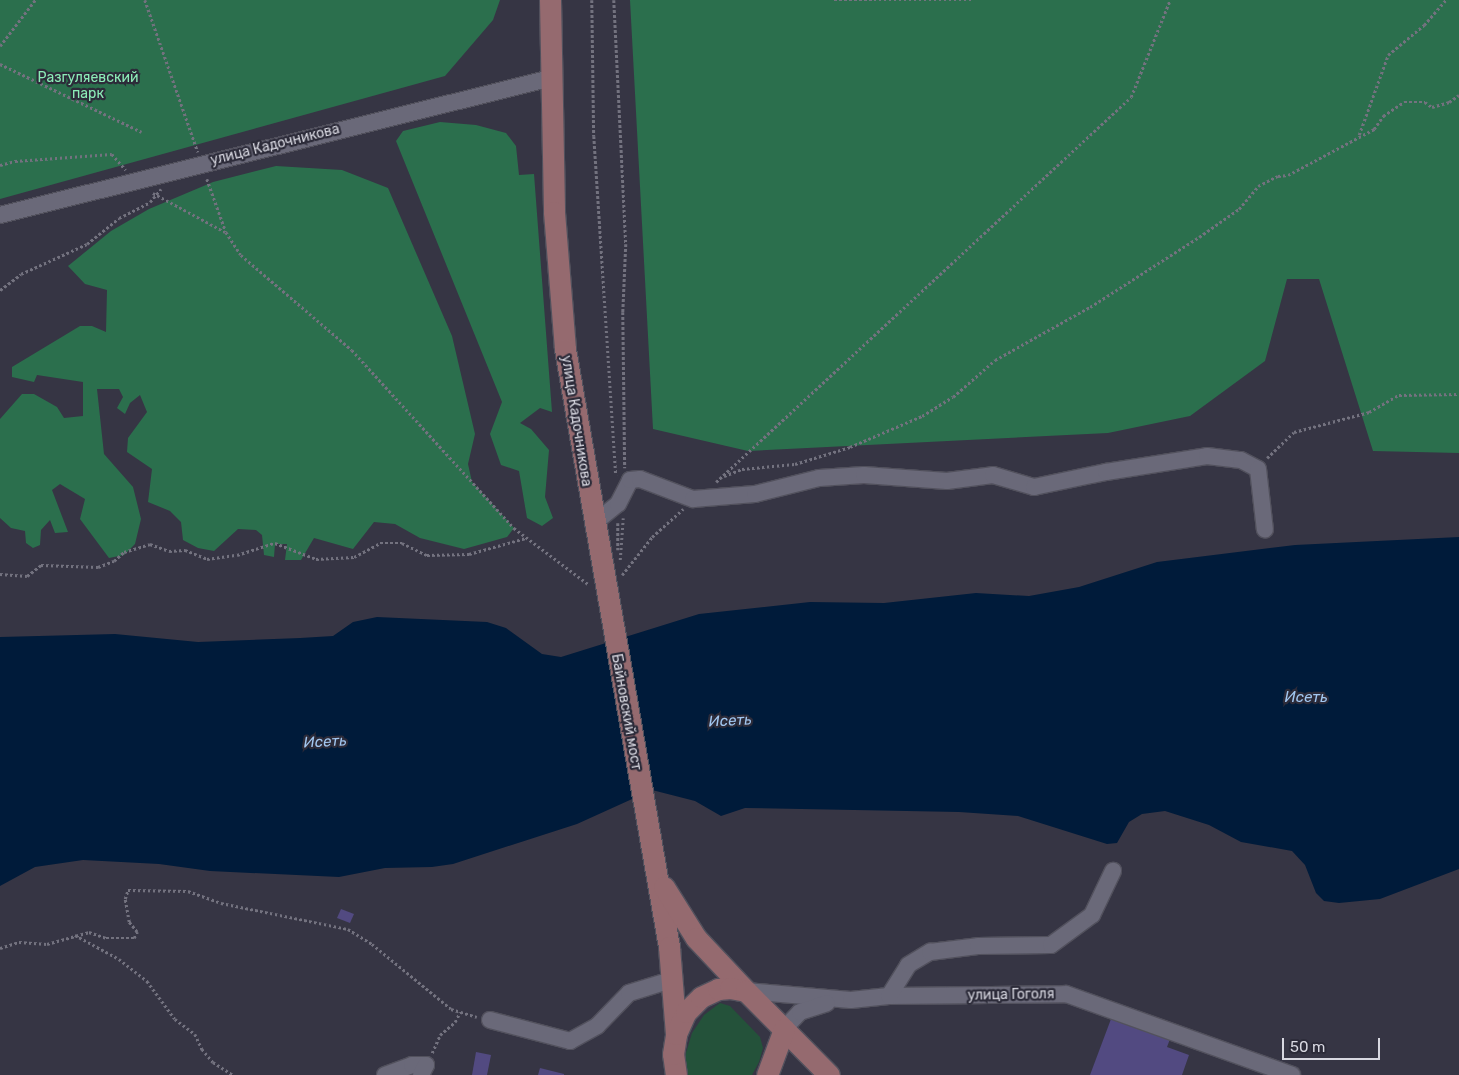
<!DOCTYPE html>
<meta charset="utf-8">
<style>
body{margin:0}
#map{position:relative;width:1459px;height:1075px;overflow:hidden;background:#363544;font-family:Rubik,sans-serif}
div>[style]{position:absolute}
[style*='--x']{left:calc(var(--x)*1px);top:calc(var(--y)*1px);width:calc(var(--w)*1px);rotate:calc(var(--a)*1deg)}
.green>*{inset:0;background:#24523a}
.forest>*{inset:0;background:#2b6f4d}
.water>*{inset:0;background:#001b3a}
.building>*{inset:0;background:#524a81}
.path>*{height:2.5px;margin-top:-1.25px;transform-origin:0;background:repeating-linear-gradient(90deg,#73727f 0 2.5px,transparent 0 5px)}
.roads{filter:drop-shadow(1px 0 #52515d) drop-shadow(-1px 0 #52515d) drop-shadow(0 1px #52515d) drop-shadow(0 -1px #52515d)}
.minor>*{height:16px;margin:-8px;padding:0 8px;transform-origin:8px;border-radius:8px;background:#6a6979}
.major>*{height:21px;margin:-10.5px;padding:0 10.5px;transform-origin:10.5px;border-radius:10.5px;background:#956a6f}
span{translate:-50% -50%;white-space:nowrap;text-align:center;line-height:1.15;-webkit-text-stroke:4.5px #2c2b39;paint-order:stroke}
.park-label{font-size:14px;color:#8cecb7}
.street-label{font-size:14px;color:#d8d8e1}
.water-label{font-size:15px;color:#a2c7f1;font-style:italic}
.scale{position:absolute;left:1282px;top:1038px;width:98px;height:22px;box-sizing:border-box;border:2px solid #d8d8e1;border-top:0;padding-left:6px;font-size:15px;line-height:18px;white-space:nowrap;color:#d8d8e1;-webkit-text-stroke:4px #2c2b39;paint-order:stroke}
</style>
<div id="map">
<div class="green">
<i style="clip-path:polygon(720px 1003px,730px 1006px,760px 1037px,763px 1048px,759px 1062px,752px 1075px,687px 1075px,685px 1056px,692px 1033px,704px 1015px)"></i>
</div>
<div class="forest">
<i style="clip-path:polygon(0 0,500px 0,493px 20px,445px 76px,0 199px)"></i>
<i style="clip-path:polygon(630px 0,1459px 0,1459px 453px,1373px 451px,1319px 279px,1287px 279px,1265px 361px,1190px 416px,1108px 433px,748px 451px,653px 429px)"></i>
<i style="clip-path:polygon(440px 122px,476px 125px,506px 133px,516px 146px,519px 175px,534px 174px,552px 412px,540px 408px,520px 423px,531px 429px,549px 450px,545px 497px,553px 518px,542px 526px,527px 518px,519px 471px,501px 465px,490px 434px,502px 402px,396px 141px,403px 131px)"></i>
<i style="clip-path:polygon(276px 166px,342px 170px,388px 188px,452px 336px,475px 434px,468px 464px,472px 482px,514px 528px,507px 537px,464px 549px,420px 538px,395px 524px,374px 522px,353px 549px,314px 538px,301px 560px,285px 560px,287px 544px,275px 544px,274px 557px,264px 555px,262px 535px,256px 530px,238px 529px,214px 551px,198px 548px,183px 540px,181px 522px,170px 511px,148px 502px,152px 469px,127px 452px,128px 438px,147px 412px,140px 395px,130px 403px,125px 414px,117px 408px,123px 397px,119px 389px,97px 389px,104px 454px,133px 487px,141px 519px,135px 544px,124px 555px,109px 558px,80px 519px,85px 499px,60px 484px,52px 490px,68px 532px,55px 533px,50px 520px,41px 530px,40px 545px,33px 548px,26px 543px,25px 531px,11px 528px,0 518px,0 419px,22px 394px,34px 394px,57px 407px,64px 418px,83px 416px,83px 382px,37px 375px,34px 382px,12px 377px,12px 367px,80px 326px,92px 326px,106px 332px,107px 290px,85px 284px,68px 266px,111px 231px,149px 209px,213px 182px)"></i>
</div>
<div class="water">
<i style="clip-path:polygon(1459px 537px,1459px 869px,1380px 899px,1339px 903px,1324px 901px,1316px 893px,1305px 865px,1292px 851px,1241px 842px,1209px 825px,1165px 811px,1142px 814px,1129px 822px,1117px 843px,1107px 844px,1018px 816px,959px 812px,745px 808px,721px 816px,695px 801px,652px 790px,577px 824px,453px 864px,432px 867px,385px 868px,339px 877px,210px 871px,159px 864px,83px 860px,35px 867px,0 886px,0 637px,115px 634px,198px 642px,300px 638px,333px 636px,353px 622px,377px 617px,487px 622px,506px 628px,542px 654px,561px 657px,699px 614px,810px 602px,884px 603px,976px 593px,1029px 596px,1079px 587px,1157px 562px,1295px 545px)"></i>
</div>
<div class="building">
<i style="clip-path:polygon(341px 909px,354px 914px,350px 923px,337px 918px)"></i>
<i style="clip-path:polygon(1111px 1019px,1170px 1039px,1167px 1047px,1189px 1055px,1182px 1075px,1090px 1075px)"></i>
<i style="clip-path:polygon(476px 1052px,491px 1055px,487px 1075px,472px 1075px)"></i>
<i style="clip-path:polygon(540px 1068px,564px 1074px,564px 1075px,538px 1075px)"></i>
</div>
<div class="path">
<i style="--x:145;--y:0;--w:161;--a:70.8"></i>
<i style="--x:592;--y:0;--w:136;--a:89.2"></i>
<i style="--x:594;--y:136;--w:340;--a:86.3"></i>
<i style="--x:614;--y:0;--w:244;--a:87.2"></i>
<i style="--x:626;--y:244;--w:68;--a:92.5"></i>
<i style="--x:623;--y:312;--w:156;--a:89.3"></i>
<i style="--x:834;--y:0;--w:138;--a:0"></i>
<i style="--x:0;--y:46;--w:58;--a:-52.7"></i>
<i style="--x:0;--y:64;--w:157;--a:25.6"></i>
<i style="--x:1359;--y:135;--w:85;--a:-70.1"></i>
<i style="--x:1388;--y:55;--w:47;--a:-39.8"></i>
<i style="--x:1424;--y:25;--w:33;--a:-49"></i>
<i style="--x:0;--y:165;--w:16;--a:-15"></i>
<i style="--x:15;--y:161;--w:97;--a:-4.1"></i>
<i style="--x:112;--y:154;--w:21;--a:49"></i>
<i style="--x:207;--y:179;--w:56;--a:70.3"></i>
<i style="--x:226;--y:232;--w:27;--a:57"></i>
<i style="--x:241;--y:255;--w:146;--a:40.6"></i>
<i style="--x:352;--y:350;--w:241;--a:47.7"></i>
<i style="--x:514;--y:528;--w:93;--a:37.1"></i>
<i style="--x:153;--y:193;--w:82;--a:28.4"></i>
<i style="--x:0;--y:290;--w:26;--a:-37"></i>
<i style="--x:21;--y:274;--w:72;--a:-24.4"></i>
<i style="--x:87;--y:244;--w:41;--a:-39.1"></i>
<i style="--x:119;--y:218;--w:35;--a:-27"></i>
<i style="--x:150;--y:202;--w:17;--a:-50"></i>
<i style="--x:1267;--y:458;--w:37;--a:-44"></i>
<i style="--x:1294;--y:432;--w:78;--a:-14.9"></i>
<i style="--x:1369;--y:412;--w:34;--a:-30"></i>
<i style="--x:1399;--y:395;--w:60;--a:-1"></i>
<i style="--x:724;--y:476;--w:19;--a:-21"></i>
<i style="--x:742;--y:469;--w:53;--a:-5.4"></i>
<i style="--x:795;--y:464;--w:58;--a:-17.2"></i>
<i style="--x:850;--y:447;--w:78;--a:-23.3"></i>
<i style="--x:922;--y:416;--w:36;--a:-32"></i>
<i style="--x:953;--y:397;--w:56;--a:-41.4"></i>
<i style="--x:995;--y:360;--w:109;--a:-29.2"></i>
<i style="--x:1090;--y:307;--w:130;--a:-32.7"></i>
<i style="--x:1199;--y:237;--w:49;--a:-35"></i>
<i style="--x:1239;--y:209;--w:30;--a:-50"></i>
<i style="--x:1258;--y:186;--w:22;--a:-27"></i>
<i style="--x:1278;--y:176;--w:10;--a:-6"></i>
<i style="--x:1288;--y:175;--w:98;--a:-28.1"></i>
<i style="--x:1374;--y:129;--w:16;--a:-55"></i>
<i style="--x:1383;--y:116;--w:25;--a:-34"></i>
<i style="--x:1404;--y:102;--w:21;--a:0"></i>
<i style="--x:1425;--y:102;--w:9;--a:36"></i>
<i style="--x:1432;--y:107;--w:18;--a:-16"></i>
<i style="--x:1449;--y:102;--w:12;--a:-35"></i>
<i style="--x:716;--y:482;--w:566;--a:-42.85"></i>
<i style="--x:1131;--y:97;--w:105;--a:-68.1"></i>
<i style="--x:618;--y:523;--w:27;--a:90"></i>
<i style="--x:620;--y:560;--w:42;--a:-85.9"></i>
<i style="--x:0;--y:574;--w:27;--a:4"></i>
<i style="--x:27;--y:576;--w:18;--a:-38"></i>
<i style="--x:41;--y:565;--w:57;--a:2"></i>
<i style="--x:98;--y:567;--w:17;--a:-21"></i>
<i style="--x:114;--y:561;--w:13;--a:-42"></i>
<i style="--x:124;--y:552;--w:27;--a:-17"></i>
<i style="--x:150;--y:544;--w:20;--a:20"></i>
<i style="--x:169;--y:551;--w:16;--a:-4"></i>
<i style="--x:185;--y:550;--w:24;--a:22"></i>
<i style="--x:207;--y:559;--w:30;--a:-8"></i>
<i style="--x:237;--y:555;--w:40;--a:-18"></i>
<i style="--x:275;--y:543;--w:44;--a:21.3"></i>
<i style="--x:316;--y:559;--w:38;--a:-3"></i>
<i style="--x:354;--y:557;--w:30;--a:-28"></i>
<i style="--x:380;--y:543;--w:22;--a:0"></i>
<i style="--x:402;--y:543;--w:28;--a:26"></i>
<i style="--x:427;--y:555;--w:42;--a:-1.4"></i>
<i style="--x:469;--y:554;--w:59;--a:-15.7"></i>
<i style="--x:622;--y:575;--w:48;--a:-51.7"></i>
<i style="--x:652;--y:537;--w:42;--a:-42.1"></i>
<i style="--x:75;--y:935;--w:50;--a:28.6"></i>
<i style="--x:119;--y:959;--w:36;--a:38"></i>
<i style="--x:147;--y:981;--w:47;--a:53.6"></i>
<i style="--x:175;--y:1019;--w:25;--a:37"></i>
<i style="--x:195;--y:1034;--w:17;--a:65"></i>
<i style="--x:202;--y:1049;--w:17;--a:50"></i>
<i style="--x:213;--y:1062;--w:24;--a:33"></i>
<i style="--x:0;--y:948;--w:20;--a:-18"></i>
<i style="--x:19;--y:942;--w:28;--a:4"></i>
<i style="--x:47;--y:944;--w:44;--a:-15.9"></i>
<i style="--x:89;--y:932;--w:18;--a:19"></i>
<i style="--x:106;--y:938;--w:28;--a:0"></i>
<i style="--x:134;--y:938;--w:7;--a:-63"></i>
<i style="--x:137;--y:932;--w:13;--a:-129"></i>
<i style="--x:129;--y:922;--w:23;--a:-100"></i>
<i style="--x:125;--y:899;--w:9;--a:-72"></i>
<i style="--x:128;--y:890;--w:60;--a:1"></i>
<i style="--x:188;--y:891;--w:35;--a:20"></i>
<i style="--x:221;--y:903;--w:130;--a:11.6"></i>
<i style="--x:348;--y:929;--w:28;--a:32"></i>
<i style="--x:372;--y:944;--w:102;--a:39.4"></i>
<i style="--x:451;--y:1009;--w:27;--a:17"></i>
<i style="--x:432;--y:1053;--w:20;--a:-66"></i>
<i style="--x:440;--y:1035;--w:20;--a:-41"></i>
<i style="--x:455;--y:1022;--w:11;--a:-63"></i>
</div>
<div class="roads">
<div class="minor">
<i style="--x:0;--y:215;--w:568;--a:-13.96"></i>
<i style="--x:593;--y:524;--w:32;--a:-39"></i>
<i style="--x:618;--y:504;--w:27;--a:-63"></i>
<i style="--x:630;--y:480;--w:10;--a:-6"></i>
<i style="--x:640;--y:479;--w:57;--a:20.7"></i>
<i style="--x:693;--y:499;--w:62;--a:-4.6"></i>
<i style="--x:755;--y:494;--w:66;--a:-14"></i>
<i style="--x:819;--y:478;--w:45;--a:-3.8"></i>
<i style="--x:864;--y:475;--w:83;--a:4.1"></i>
<i style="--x:947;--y:481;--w:46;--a:-7.4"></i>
<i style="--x:993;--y:475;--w:43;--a:16.3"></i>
<i style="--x:1034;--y:487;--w:74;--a:-11.8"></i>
<i style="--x:1106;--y:472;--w:102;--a:-9"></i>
<i style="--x:1207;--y:456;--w:34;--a:7"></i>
<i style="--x:1241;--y:460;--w:19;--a:28"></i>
<i style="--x:1258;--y:469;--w:61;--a:83.5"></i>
<i style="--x:746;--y:991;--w:105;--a:4.9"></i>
<i style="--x:851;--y:1000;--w:38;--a:-6"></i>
<i style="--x:889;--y:996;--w:177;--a:-0.6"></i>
<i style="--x:1066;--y:994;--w:240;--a:19.7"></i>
<i style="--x:889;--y:996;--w:36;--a:-58"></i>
<i style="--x:908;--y:965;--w:26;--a:-31"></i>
<i style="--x:930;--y:952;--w:48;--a:-7.1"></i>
<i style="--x:978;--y:946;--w:73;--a:-0.8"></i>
<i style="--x:1051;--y:945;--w:51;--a:-36.2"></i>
<i style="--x:1092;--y:915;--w:49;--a:-64.5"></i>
<i style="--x:490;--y:1020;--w:83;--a:14.7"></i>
<i style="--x:570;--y:1041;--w:31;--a:-29"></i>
<i style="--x:597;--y:1026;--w:46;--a:-45.9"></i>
<i style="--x:629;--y:993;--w:47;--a:-17.3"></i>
<i style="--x:784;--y:1029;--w:23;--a:-47"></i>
<i style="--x:800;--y:1012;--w:28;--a:-18"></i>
<i style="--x:385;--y:1075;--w:29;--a:-20"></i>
<i style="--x:412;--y:1065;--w:14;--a:0"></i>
<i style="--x:426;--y:1065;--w:11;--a:117"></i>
</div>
<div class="major">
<i style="--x:550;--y:0;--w:212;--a:88.9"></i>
<i style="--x:554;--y:212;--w:137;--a:85.4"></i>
<i style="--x:565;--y:349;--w:607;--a:80.13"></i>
<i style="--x:669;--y:947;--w:87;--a:85.4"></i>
<i style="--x:664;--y:887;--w:60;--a:57.9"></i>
<i style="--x:696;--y:938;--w:73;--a:46.7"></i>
<i style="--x:676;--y:1075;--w:21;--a:-98"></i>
<i style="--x:673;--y:1054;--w:20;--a:-81"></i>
<i style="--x:676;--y:1034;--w:24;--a:-66"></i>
<i style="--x:686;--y:1012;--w:21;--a:-45"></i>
<i style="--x:701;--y:997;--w:19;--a:-25"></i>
<i style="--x:718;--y:989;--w:12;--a:-5"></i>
<i style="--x:730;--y:988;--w:16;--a:11"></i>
<i style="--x:746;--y:991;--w:118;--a:45.3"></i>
<i style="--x:767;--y:1075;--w:49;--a:-69.7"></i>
</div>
</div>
<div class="park-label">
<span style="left:88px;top:86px">Разгуляевский<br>парк</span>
</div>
<div class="street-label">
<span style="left:275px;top:145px;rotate:-14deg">улица Кадочникова</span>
<span style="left:576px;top:421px;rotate:81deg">улица Кадочникова</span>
<span style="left:626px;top:712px;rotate:80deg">Байновский мост</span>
<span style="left:1011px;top:995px;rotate:-1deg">улица Гоголя</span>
</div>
<div class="water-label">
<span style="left:1306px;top:698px">Исеть</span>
<span style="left:730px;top:721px;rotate:-3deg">Исеть</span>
<span style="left:325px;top:742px;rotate:-3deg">Исеть</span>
</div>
<div class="scale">50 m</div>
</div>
